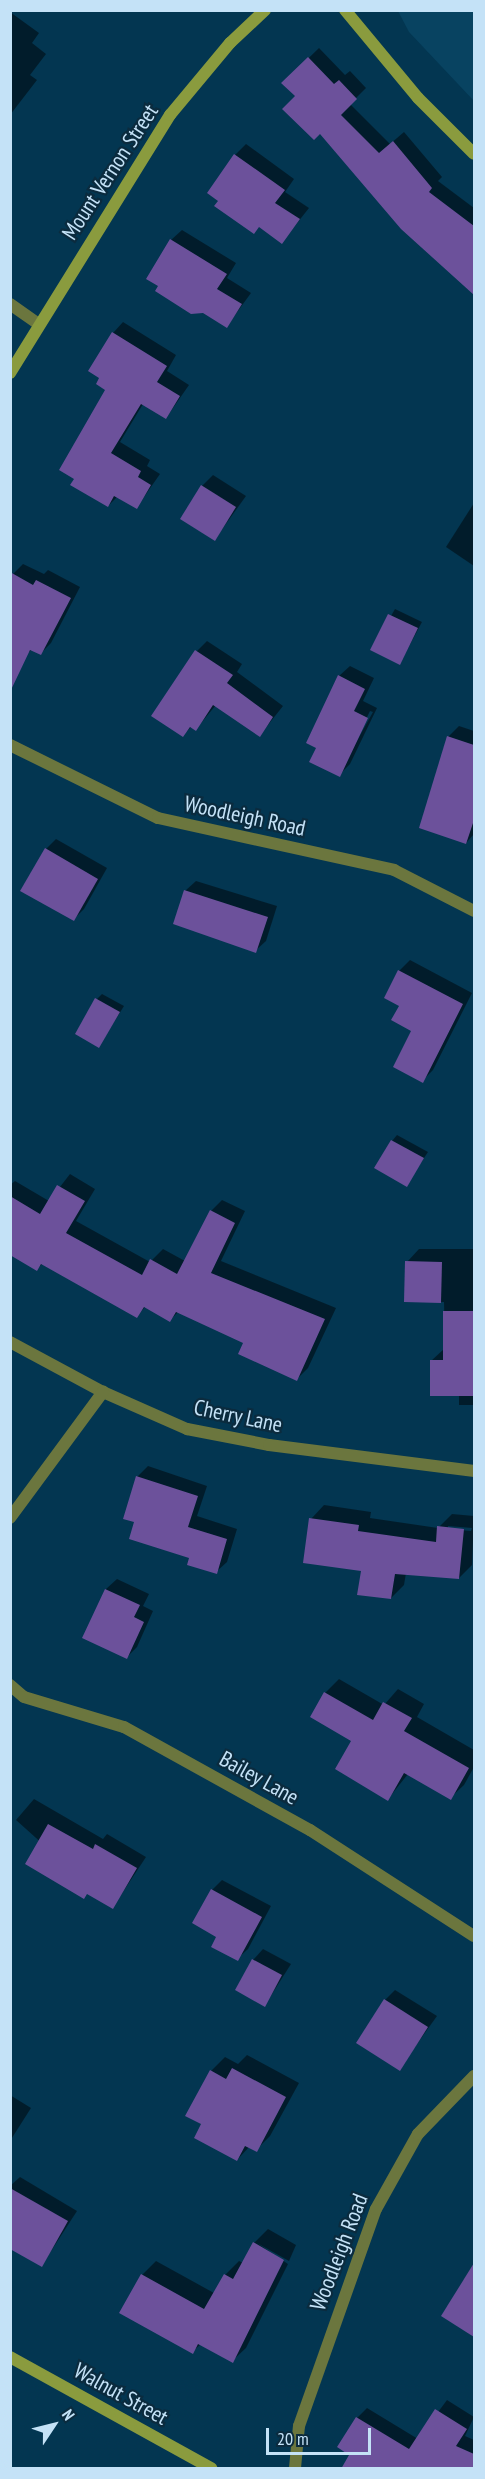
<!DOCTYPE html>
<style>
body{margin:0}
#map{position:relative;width:485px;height:2479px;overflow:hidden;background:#033651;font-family:"PT Sans Narrow",sans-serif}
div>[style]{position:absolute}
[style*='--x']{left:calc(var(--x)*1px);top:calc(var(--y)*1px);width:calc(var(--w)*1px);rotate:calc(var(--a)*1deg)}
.built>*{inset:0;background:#084361}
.shadow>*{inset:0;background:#0007}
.building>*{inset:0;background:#6c519b}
.street>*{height:12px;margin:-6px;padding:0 6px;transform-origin:6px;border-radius:6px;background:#6b763e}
.secondary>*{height:12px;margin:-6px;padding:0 6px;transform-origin:6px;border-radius:6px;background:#8a9b3e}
span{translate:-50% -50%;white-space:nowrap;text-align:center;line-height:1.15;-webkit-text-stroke:4.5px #0b2b3e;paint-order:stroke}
.street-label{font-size:22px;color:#c4e2f7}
.frame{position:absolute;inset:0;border:12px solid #c4e2f7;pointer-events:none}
.north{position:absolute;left:24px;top:2395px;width:60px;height:60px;-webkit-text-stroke:4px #0b2b3e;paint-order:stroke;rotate:55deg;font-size:16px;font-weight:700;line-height:24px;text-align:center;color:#c4e2f7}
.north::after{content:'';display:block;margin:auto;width:21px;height:27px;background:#c4e2f7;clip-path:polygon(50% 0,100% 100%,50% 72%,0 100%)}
.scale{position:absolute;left:266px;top:2428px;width:105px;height:27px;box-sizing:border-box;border:3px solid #c4e2f7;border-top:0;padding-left:8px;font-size:18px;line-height:21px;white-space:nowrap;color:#c4e2f7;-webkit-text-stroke:4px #0b2b3e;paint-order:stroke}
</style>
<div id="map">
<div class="built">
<i style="clip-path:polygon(398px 11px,474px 11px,474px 101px,409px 32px)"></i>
</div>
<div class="shadow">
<i style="clip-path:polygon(10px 12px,39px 33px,32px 43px,46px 54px,30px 75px,37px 80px,10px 115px)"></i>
<i style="clip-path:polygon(319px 48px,345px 75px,350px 71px,366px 88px,350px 104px,390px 144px,404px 132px,442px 177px,438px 181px,474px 208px,474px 285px,283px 83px)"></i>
<i style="clip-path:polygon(246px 144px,294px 179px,285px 192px,309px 208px,282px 242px,220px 200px,235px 155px)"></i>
<i style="clip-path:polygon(182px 230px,236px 263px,227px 278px,251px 293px,227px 326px,160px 286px,171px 240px)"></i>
<i style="clip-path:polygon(123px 322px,176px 355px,167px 371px,189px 385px,166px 418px,143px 404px,120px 442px,150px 460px,147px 466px,160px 474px,137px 507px,118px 496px,108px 506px,107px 389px,113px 333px)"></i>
<i style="clip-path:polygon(213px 475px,246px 496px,215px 539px,202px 486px)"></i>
<i style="clip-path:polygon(474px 503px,474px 566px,446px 547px)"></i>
<i style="clip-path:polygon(23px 564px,44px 574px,48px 570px,80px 587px,51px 643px,40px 654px,32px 649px,27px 654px,13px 574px)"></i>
<i style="clip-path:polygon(395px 609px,422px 622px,400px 663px,372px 649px)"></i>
<i style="clip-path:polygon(207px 641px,242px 664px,237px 672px,283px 706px,260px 735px,216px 705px,196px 729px,191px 727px,183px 735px,197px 651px)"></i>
<i style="clip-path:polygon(evenodd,350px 666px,374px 678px,363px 701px,377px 708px,350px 764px,339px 775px,318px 747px,339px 676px,350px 666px,370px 711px,373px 712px,344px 764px,370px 711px)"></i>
<i style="clip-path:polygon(459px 726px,474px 731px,474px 834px,466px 843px,421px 827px,449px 736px)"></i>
<i style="clip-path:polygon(56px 839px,107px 868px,84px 909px,74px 919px,46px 849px)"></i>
<i style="clip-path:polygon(196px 881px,277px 906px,266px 941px,255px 951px,185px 891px)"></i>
<i style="clip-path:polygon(410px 960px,472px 993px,433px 1070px,422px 1081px,413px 1030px,401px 1005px,399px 971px)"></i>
<i style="clip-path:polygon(102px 994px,124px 1006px,99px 1046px,97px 999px)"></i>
<i style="clip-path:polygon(397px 1135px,428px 1152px,406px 1185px,392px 1141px)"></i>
<i style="clip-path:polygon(70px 1174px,95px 1189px,76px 1221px,150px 1262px,163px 1249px,185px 1261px,211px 1211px,222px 1200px,245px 1211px,221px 1261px,336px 1308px,308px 1368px,297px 1379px,245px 1342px,179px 1311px,170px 1320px,146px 1306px,137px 1316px,42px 1264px,37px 1269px,10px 1253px,10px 1185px,15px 1181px,49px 1201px)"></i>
<i style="clip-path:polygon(419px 1249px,474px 1249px,474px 1405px,459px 1405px,459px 1394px,431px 1361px,445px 1348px,444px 1302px,405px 1301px,407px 1262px)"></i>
<i style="clip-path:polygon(148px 1466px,207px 1486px,197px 1516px,237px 1529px,227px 1562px,216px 1572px,136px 1521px,137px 1477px)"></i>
<i style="clip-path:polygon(evenodd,324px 1505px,371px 1512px,370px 1518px,438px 1528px,452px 1514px,474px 1516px,472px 1565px,459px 1578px,406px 1573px,404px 1585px,391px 1598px,311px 1519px,324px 1505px,448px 1526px,472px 1528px,471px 1531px,448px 1529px,448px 1526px)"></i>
<i style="clip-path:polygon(117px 1579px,149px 1594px,143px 1606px,153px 1611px,137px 1647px,127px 1657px,84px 1637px,106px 1589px)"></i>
<i style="clip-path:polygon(339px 1679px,384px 1705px,398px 1689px,424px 1704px,417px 1717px,474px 1750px,474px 1767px,464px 1785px,450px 1798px,408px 1774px,388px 1799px,353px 1741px,312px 1717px,325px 1693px)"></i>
<i style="clip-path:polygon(34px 1799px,103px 1839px,107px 1834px,146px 1857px,113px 1907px,16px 1820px)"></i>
<i style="clip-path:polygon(222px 1880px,271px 1906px,248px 1949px,237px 1959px,218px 1936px,212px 1890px)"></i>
<i style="clip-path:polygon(263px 1949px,291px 1964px,265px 2005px,253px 1960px)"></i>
<i style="clip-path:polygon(395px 1990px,437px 2016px,399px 2069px,385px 2000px)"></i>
<i style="clip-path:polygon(247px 2055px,299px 2083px,270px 2136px,256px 2150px,250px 2146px,237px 2160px,203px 2124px,211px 2071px,225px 2057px,238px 2064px)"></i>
<i style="clip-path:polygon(10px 2095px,31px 2108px,10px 2141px)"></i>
<i style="clip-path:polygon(20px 2177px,77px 2211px,42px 2265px,10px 2247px,10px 2186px)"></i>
<i style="clip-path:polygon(268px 2229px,296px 2245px,289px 2261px,257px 2243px,288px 2264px,246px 2348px,232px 2361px,201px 2344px,192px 2352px,142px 2275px,156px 2261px,214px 2293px,225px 2275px,239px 2261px,243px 2263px,254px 2243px)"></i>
<i style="clip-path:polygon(474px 2267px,474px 2335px,443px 2315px)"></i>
<i style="clip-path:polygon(447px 2400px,474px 2417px,465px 2436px,474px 2440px,474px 2468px,353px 2468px,357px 2418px,367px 2408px,418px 2439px)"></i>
</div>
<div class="building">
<i style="clip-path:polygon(308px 57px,334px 84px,339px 80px,357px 99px,341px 115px,379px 153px,393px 141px,432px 188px,429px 192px,474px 226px,474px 295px,401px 229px,320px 134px,314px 140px,282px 109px,295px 96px,281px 83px)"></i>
<i style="clip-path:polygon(234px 154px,285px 190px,275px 203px,300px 219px,282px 244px,259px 227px,254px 234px,214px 206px,218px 201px,207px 193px)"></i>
<i style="clip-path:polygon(170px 239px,227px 274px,217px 289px,242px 304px,227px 328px,203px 313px,191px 314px,155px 291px,158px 286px,146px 279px)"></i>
<i style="clip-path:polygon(112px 332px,167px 366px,157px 382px,180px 396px,166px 419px,141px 404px,111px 453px,141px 471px,138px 477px,151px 485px,137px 509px,114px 496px,108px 507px,70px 485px,74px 479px,59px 470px,105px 390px,96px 384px,99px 378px,88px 371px)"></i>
<i style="clip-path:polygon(201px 485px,236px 507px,215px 541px,180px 519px)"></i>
<i style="clip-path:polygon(10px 572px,33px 585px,36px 580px,71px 598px,41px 655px,30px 650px,10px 692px)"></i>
<i style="clip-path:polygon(388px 614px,418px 628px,400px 665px,370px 650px)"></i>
<i style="clip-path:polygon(195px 650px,233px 675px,227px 683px,273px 717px,260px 737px,213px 705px,196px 731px,190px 727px,183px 737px,151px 716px)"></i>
<i style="clip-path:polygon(338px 675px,365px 689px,354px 711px,368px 718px,340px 777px,309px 762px,316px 748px,306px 743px)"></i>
<i style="clip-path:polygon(447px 736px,474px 745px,474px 820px,466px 844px,419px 828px)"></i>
<i style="clip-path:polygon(45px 848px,98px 879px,74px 921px,20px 891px)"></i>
<i style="clip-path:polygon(184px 890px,268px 917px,256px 953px,173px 924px)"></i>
<i style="clip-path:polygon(398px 970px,463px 1004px,423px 1083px,393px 1067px,411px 1031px,391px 1020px,399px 1006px,384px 998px)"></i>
<i style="clip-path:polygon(95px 998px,120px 1012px,99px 1048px,75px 1034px)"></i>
<i style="clip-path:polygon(391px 1140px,424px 1158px,407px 1187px,374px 1168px)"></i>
<i style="clip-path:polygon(57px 1185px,85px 1201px,66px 1233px,142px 1275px,150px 1259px,177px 1274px,210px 1210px,235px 1223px,211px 1273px,325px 1319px,297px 1381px,238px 1354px,243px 1343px,176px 1312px,170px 1322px,144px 1307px,137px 1318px,41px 1264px,37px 1271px,10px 1255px,10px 1196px,40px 1214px)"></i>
<i style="clip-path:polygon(405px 1261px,442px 1262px,441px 1303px,404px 1302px)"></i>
<i style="clip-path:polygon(443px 1311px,474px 1311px,474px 1396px,430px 1396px,430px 1360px,443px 1360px)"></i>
<i style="clip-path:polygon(136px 1476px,198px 1496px,188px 1527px,227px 1539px,217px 1574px,187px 1565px,189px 1558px,129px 1539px,134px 1522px,123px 1519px)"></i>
<i style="clip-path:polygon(309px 1518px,359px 1525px,358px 1531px,436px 1542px,437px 1526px,464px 1529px,459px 1579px,395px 1574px,391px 1599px,357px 1595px,361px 1571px,303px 1563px)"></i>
<i style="clip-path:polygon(105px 1589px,140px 1605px,134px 1617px,144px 1622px,127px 1659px,82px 1638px)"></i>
<i style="clip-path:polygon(324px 1692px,373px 1720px,383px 1702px,412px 1718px,404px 1731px,469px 1768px,451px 1800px,404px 1773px,388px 1801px,335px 1769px,351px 1741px,310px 1717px)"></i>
<i style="clip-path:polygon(48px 1824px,93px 1849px,95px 1844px,137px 1868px,113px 1909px,87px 1894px,84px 1899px,25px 1864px)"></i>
<i style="clip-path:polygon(211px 1889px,262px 1917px,238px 1961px,211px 1947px,216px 1937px,192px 1923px)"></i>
<i style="clip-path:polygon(252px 1959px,282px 1975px,265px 2007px,235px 1990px)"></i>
<i style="clip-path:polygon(384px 1999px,428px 2027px,400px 2071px,356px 2043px)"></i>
<i style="clip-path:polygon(232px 2068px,286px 2097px,257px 2152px,245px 2146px,237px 2161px,194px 2138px,201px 2124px,185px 2116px,210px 2070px,226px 2079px)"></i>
<i style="clip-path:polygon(10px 2188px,68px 2221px,42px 2267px,10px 2249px)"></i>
<i style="clip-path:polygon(253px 2242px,284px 2260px,233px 2363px,198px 2344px,193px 2354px,119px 2313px,141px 2274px,204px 2309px,224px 2274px,233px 2279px)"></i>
<i style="clip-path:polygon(474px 2263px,474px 2337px,441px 2316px)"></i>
<i style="clip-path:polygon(435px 2409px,467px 2429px,456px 2446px,474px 2454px,474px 2469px,341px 2469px,349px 2455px,337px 2447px,356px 2417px,409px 2449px)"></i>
</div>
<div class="street">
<i style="--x:10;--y:304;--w:35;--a:35"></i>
<i style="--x:10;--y:745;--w:165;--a:26.3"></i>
<i style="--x:158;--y:818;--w:242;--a:12.4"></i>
<i style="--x:394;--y:870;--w:90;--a:27.1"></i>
<i style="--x:10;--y:1342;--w:106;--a:28.3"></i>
<i style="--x:103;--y:1392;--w:92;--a:23.8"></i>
<i style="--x:187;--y:1429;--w:84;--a:11"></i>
<i style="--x:269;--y:1445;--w:207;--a:7.2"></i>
<i style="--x:10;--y:1518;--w:157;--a:-53.6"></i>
<i style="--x:10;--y:1685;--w:18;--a:41"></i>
<i style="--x:24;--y:1697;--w:104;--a:16.7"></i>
<i style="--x:124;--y:1727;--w:213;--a:29"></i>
<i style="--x:310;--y:1830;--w:195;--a:32.9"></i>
<i style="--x:295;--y:2468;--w:42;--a:-84.6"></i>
<i style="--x:299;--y:2426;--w:230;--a:-70.5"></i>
<i style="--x:376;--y:2209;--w:86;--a:-60.8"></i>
<i style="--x:418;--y:2134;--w:81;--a:-46"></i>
</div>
<div class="secondary">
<i style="--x:345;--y:10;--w:114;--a:50.3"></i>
<i style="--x:418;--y:98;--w:79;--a:45"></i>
<i style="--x:10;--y:373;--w:304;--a:-58.2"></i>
<i style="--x:170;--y:115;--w:94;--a:-50.2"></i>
<i style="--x:230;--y:43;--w:48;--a:-43.3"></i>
<i style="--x:10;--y:2357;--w:230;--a:28.9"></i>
</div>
<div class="street-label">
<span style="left:110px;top:172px;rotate:-57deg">Mount Vernon Street</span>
<span style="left:245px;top:816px;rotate:12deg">Woodleigh Road</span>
<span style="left:238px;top:1416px;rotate:12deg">Cherry Lane</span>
<span style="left:259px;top:1778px;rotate:29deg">Bailey Lane</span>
<span style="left:339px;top:2252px;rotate:-69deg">Woodleigh Road</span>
<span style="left:121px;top:2394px;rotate:29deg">Walnut Street</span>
</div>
<div class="frame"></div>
<div class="north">N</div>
<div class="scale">20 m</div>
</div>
